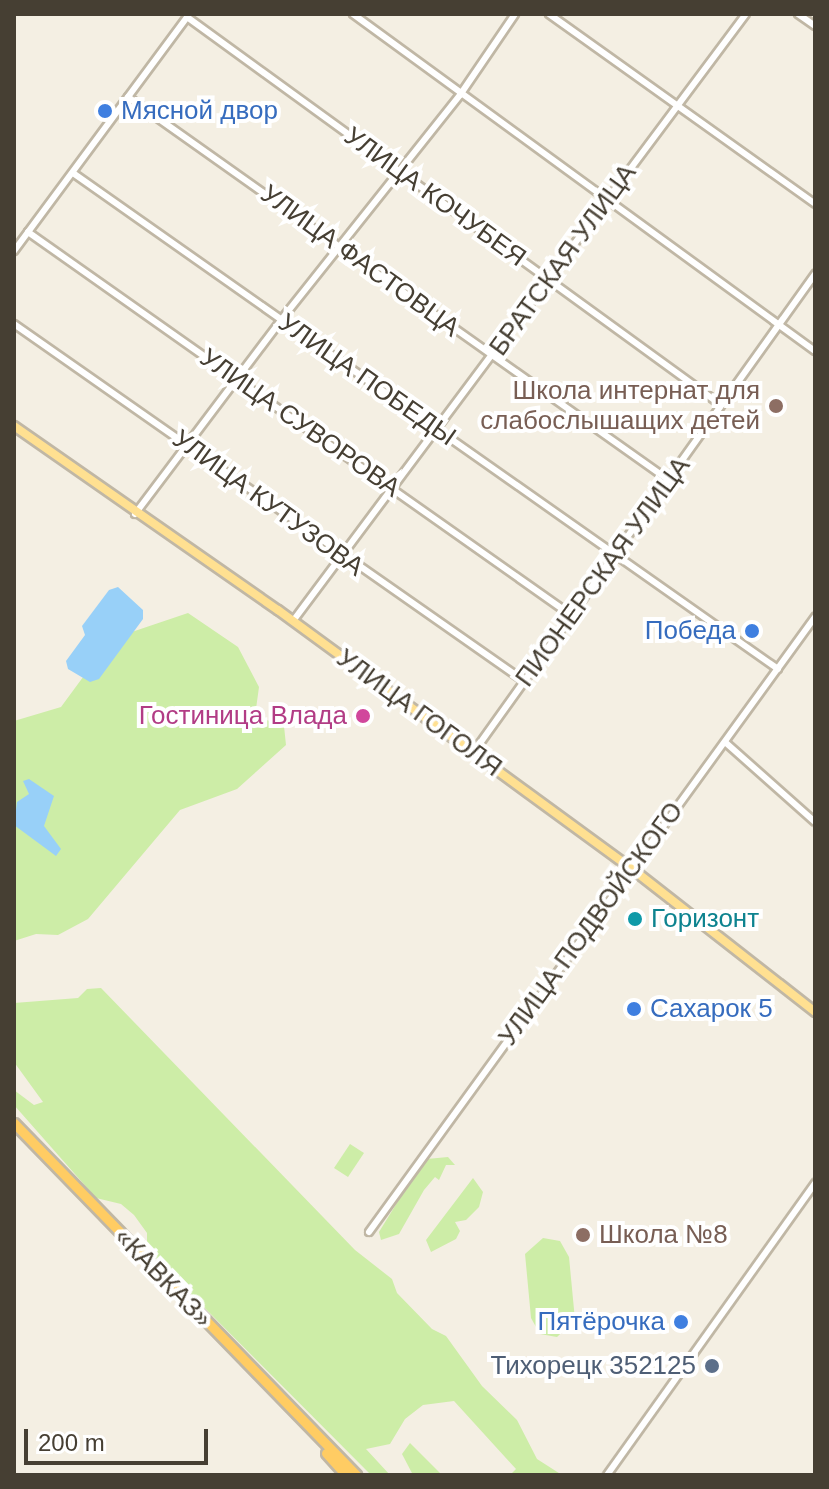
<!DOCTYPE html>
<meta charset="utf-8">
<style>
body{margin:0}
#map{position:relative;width:829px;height:1489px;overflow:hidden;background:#f4efe3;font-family:Helvetica,sans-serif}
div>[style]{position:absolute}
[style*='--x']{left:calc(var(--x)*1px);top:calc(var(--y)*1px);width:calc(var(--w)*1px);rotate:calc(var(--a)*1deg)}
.green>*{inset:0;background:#cdeda7}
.water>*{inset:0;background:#98d0f8}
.roads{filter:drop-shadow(2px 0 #c0b7a5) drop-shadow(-2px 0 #c0b7a5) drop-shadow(0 2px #c0b7a5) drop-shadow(0 -2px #c0b7a5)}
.minor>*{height:6px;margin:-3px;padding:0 3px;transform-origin:3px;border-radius:3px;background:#fff}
.major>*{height:8px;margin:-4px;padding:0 4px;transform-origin:4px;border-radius:4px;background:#ffe091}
.highway>*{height:9px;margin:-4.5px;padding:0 4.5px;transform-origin:4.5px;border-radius:4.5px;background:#ffcc63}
.dots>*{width:22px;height:22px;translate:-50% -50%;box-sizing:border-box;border:4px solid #fff;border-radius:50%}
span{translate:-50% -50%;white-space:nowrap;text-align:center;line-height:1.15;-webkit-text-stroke:8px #fff;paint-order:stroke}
.shop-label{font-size:26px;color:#366cbe}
.left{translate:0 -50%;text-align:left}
.right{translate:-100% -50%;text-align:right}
.street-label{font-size:26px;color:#463f33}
.education-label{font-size:26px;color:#785e54}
.hotel-label{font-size:26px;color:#b23c85}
.culture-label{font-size:26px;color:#0d838f}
.service-label{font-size:26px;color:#4e5e75}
.frame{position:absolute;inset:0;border:16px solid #463f33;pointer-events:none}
.scale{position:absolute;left:24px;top:1429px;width:184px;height:36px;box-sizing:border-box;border:4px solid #463f33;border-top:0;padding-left:10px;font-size:24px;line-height:28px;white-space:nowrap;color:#463f33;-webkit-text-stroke:6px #fff;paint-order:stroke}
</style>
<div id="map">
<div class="green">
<i style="clip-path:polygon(188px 613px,238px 647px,259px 687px,255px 716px,284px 726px,286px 745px,237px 789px,180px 810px,88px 919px,58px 935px,36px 934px,14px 941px,14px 721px,61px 707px,111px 639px)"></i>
<i style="clip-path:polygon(101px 988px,355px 1250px,392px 1279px,397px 1293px,432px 1329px,446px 1336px,482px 1386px,517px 1420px,537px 1459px,562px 1475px,510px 1475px,516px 1469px,454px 1401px,423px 1405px,405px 1419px,390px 1444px,366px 1449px,390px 1475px,371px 1475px,147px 1250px,147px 1233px,134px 1215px,121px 1204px,96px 1198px,14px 1105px,14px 1090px,34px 1105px,43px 1102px,14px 1062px,14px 1003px,78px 998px,87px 989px)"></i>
<i style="clip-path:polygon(350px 1144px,364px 1153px,348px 1177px,334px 1168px)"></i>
<i style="clip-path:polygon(448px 1157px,455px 1165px,446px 1165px,439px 1180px,435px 1177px,424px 1190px,399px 1234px,381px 1240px,379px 1232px,419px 1167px,427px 1159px)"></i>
<i style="clip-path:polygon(473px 1178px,483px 1192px,479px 1207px,466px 1220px,455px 1222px,460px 1231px,456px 1239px,431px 1252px,426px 1240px)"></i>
<i style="clip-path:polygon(543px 1238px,560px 1241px,569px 1257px,575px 1320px,557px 1337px,540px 1334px,531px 1318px,525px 1254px)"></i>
<i style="clip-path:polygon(410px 1443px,442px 1475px,413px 1475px,402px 1454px)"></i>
</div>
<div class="water">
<i style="clip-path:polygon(118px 587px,143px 610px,143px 619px,99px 679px,90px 682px,68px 669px,66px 661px,85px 635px,82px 626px,109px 590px)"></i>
<i style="clip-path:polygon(29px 779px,54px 796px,44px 826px,61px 849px,56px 856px,14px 825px,17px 802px,29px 794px,23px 781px)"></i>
</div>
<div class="roads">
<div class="minor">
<i style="--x:353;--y:14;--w:572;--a:36.11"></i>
<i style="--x:549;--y:14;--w:327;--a:35.5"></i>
<i style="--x:798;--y:14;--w:21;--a:35"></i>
<i style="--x:187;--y:17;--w:660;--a:36"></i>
<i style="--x:128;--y:97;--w:664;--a:35.32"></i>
<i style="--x:73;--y:173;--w:862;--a:35.13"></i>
<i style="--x:28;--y:232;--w:664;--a:35.2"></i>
<i style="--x:14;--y:251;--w:292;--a:-53.5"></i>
<i style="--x:14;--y:324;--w:623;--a:34.99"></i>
<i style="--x:135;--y:514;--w:243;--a:-53"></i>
<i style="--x:281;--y:320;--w:288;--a:-51.5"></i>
<i style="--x:460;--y:95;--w:98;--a:-55.8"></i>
<i style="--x:293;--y:621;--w:757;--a:-53.27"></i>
<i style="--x:725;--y:742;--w:120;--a:41.6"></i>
<i style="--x:473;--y:753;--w:589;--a:-54.47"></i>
<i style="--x:369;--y:1232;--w:760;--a:-54.05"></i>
<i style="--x:607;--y:1475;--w:359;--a:-54.5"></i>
</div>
<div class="major">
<i style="--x:14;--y:426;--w:322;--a:34.9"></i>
<i style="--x:278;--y:610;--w:437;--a:36.2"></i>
<i style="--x:631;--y:868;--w:234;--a:38"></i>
</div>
<div class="highway">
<i style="--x:14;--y:1123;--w:491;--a:45.8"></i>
<i style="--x:326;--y:1453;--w:30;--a:48"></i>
</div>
</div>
<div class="dots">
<i style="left:105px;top:111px;background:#3f7fe0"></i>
<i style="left:776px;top:406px;background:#8d6e63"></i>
<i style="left:752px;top:631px;background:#3f7fe0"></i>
<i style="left:363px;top:716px;background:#d1479c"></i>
<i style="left:635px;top:919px;background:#0f9aa8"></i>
<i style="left:634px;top:1009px;background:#3f7fe0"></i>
<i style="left:583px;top:1235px;background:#8d6e63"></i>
<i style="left:681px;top:1322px;background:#3f7fe0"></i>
<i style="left:712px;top:1366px;background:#5c6f8a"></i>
</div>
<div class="shop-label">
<span class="left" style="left:121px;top:111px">Мясной двор</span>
<span class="right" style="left:736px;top:631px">Победа</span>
<span class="left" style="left:650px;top:1009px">Сахарок 5</span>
<span class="right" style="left:665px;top:1322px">Пятёрочка</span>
</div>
<div class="street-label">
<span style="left:435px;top:197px;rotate:36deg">УЛИЦА КОЧУБЕЯ</span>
<span style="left:563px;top:260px;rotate:-54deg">БРАТСКАЯ УЛИЦА</span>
<span style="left:360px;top:261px;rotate:36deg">УЛИЦА ФАСТОВЦА</span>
<span style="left:367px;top:380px;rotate:35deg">УЛИЦА ПОБЕДЫ</span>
<span style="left:300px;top:423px;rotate:35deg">УЛИЦА СУВОРОВА</span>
<span style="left:268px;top:503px;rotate:36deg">УЛИЦА КУТУЗОВА</span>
<span style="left:603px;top:572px;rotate:-54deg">ПИОНЕРСКАЯ УЛИЦА</span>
<span style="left:419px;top:713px;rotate:36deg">УЛИЦА ГОГОЛЯ</span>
<span style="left:591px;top:924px;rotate:-54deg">УЛИЦА ПОДВОЙСКОГО</span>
<span style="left:163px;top:1278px;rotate:46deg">«КАВКАЗ»</span>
</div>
<div class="education-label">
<span class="right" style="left:760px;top:406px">Школа интернат для<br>слабослышащих детей</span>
<span class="left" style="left:599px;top:1235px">Школа №8</span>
</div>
<div class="hotel-label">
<span class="right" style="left:347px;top:716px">Гостиница Влада</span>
</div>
<div class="culture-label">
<span class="left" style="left:651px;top:919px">Горизонт</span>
</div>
<div class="service-label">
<span class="right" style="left:696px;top:1366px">Тихорецк 352125</span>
</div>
<div class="frame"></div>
<div class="scale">200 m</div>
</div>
